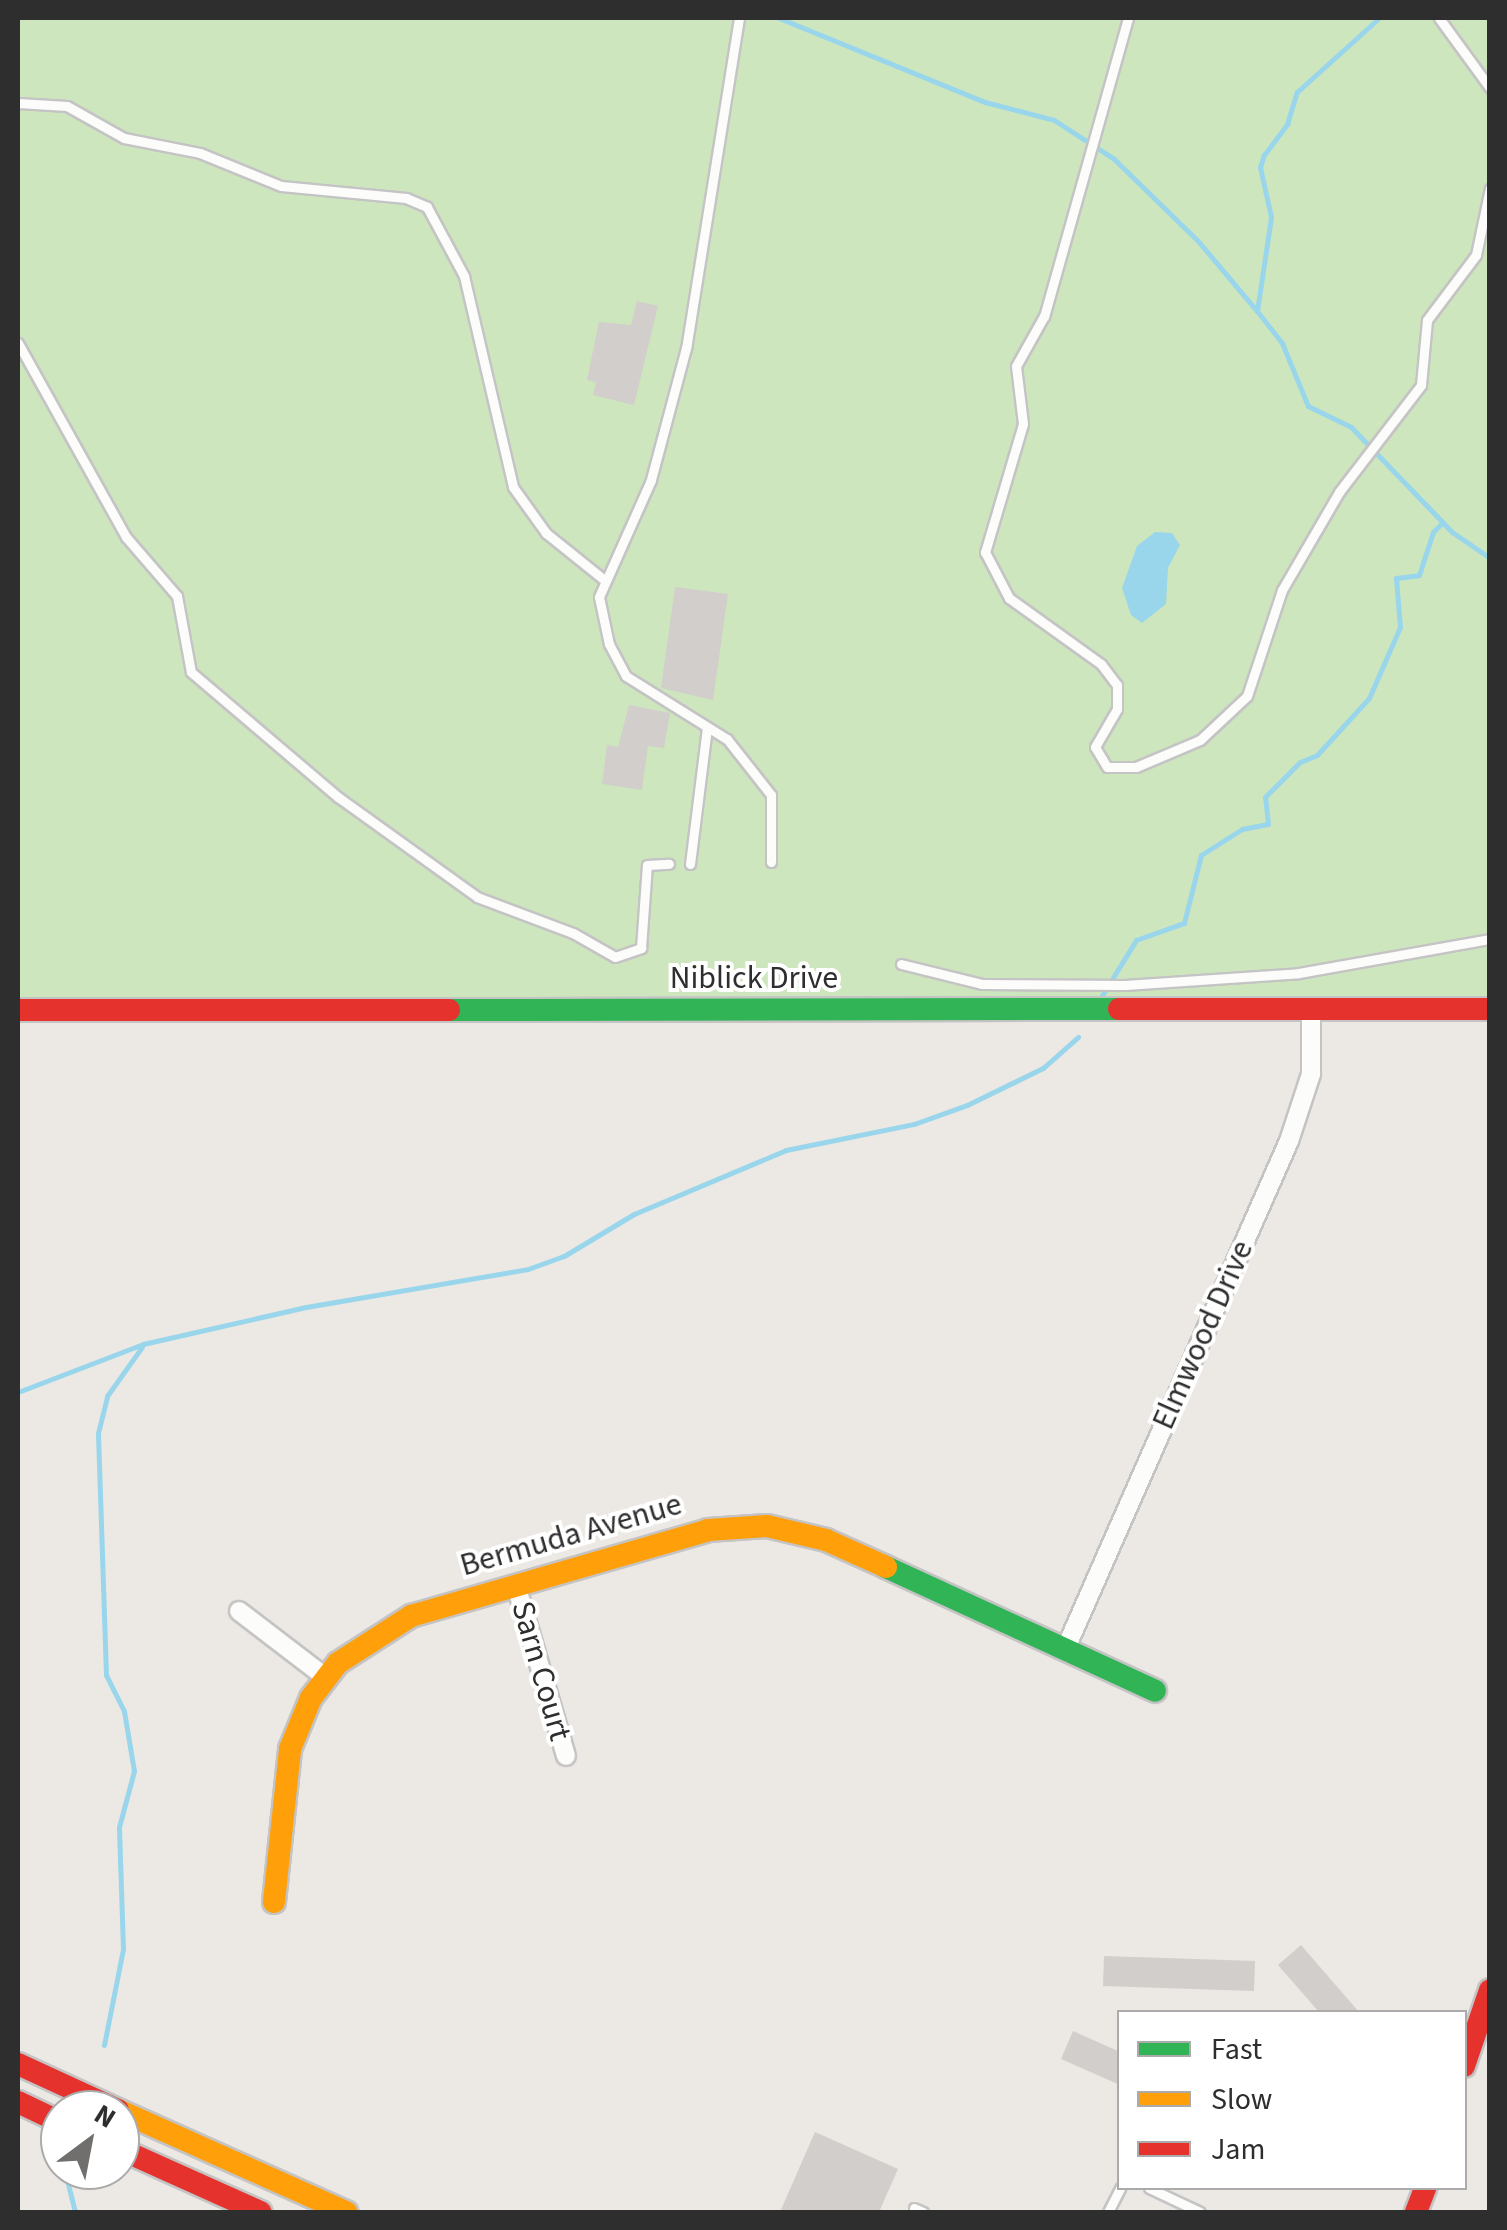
<!DOCTYPE html>
<style>
body{margin:0}
#map{position:relative;width:1507px;height:2230px;overflow:hidden;background:#ece8e4;font-family:"Source Sans 3",sans-serif}
div>[style]{position:absolute}
[style*='--x']{left:calc(var(--x)*1px);top:calc(var(--y)*1px);width:calc(var(--w)*1px);rotate:calc(var(--a)*1deg)}
.green>*{inset:0;background:#cee6be}
.water>*{inset:0;background:#99d6ec}
.stream>*{height:5px;margin:-2.5px;padding:0 2.5px;transform-origin:2.5px;border-radius:2.5px;background:#99d6ec}
.building>*{inset:0;background:#d1cecb}
.roads{filter:drop-shadow(2px 0 #c5c4c5) drop-shadow(-2px 0 #c5c4c5) drop-shadow(0 2px #c5c4c5) drop-shadow(0 -2px #c5c4c5)}
.lane>*{height:9px;margin:-4.5px;padding:0 4.5px;transform-origin:4.5px;border-radius:4.5px;background:#fcfcfb}
.street>*{height:18px;margin:-9px;padding:0 9px;transform-origin:9px;border-radius:9px;background:#fcfcfb}
.fast>*{height:22px;margin:-11px;padding:0 11px;transform-origin:11px;border-radius:11px;background:#30b455}
.slow>*{height:22px;margin:-11px;padding:0 11px;transform-origin:11px;border-radius:11px;background:#ff9f0a}
.jam>*{height:22px;margin:-11px;padding:0 11px;transform-origin:11px;border-radius:11px;background:#e5322d}
span{translate:-50% -50%;white-space:nowrap;text-align:center;line-height:1.15;-webkit-text-stroke:8px #fff;paint-order:stroke}
.street-label{font-size:32px;color:#2e2e2e}
.frame{position:absolute;inset:0;border:20px solid #2e2e2e;pointer-events:none}
.legend{position:absolute;left:1117px;top:2010px;width:350px;height:180px;box-sizing:border-box;background:#fff;border:2px solid #ababab;margin:0;padding:12px 18px;list-style:none;font-size:30px;color:#2e2e2e}
.legend li{display:flex;align-items:center;gap:20px;height:50px}
.legend b{width:50px;border:2px solid #ababab}
.north{position:absolute;left:40px;top:2090px;width:100px;height:100px;box-sizing:border-box;background:#fff;border:2px solid #ababab;border-radius:50%;rotate:32deg;font-size:28px;font-weight:700;line-height:40px;text-align:center;color:#2e2e2e}
.north::after{content:'';display:block;margin:auto;width:35px;height:45px;background:#706f6e;clip-path:polygon(50% 0,100% 100%,50% 72%,0 100%)}
</style>
<div id="map">
<div class="green">
<i style="clip-path:polygon(18px 18px,1489px 18px,1489px 1003px,18px 1002px)"></i>
</div>
<div class="water">
<i style="clip-path:polygon(1155px 532px,1172px 533px,1180px 545px,1168px 568px,1166px 604px,1142px 623px,1131px 615px,1122px 588px,1137px 546px)"></i>
</div>
<div class="stream">
<i style="--x:779;--y:18;--w:222;--a:22.2"></i>
<i style="--x:985;--y:102;--w:71;--a:14.6"></i>
<i style="--x:1054;--y:120;--w:72;--a:33"></i>
<i style="--x:1114;--y:159;--w:117;--a:44.3"></i>
<i style="--x:1198;--y:241;--w:92;--a:49.9"></i>
<i style="--x:1257;--y:311;--w:41;--a:52"></i>
<i style="--x:1282;--y:343;--w:68;--a:67.6"></i>
<i style="--x:1308;--y:406;--w:48;--a:26"></i>
<i style="--x:1351;--y:427;--w:146;--a:46.1"></i>
<i style="--x:1452;--y:532;--w:46;--a:34.4"></i>
<i style="--x:1257;--y:311;--w:95;--a:-81.5"></i>
<i style="--x:1271;--y:217;--w:51;--a:-102.4"></i>
<i style="--x:1260;--y:167;--w:13;--a:-72"></i>
<i style="--x:1264;--y:155;--w:39;--a:-53"></i>
<i style="--x:1287;--y:124;--w:34;--a:-73"></i>
<i style="--x:1297;--y:92;--w:110;--a:-42.1"></i>
<i style="--x:1101;--y:997;--w:67;--a:-58.4"></i>
<i style="--x:1136;--y:940;--w:51;--a:-19.5"></i>
<i style="--x:1184;--y:923;--w:70;--a:-76"></i>
<i style="--x:1201;--y:855;--w:49;--a:-32.4"></i>
<i style="--x:1242;--y:829;--w:26;--a:-11"></i>
<i style="--x:1268;--y:824;--w:27;--a:-96"></i>
<i style="--x:1265;--y:797;--w:49;--a:-45"></i>
<i style="--x:1300;--y:762;--w:18;--a:-22"></i>
<i style="--x:1317;--y:755;--w:77;--a:-47.6"></i>
<i style="--x:1369;--y:698;--w:77;--a:-66.4"></i>
<i style="--x:1400;--y:627;--w:49;--a:-94.7"></i>
<i style="--x:1396;--y:578;--w:23;--a:-7"></i>
<i style="--x:1419;--y:575;--w:45;--a:-72"></i>
<i style="--x:1433;--y:532;--w:14;--a:-45"></i>
<i style="--x:18;--y:1392;--w:134;--a:-21"></i>
<i style="--x:143;--y:1344;--w:167;--a:-12.8"></i>
<i style="--x:306;--y:1307;--w:225;--a:-9.7"></i>
<i style="--x:528;--y:1269;--w:38;--a:-20"></i>
<i style="--x:564;--y:1256;--w:82;--a:-31"></i>
<i style="--x:634;--y:1214;--w:165;--a:-22.8"></i>
<i style="--x:786;--y:1150;--w:131;--a:-11.5"></i>
<i style="--x:914;--y:1124;--w:56;--a:-19.7"></i>
<i style="--x:967;--y:1105;--w:85;--a:-26"></i>
<i style="--x:1043;--y:1068;--w:47;--a:-41.5"></i>
<i style="--x:104;--y:2045;--w:98;--a:-78.8"></i>
<i style="--x:123;--y:1949;--w:122;--a:-91.9"></i>
<i style="--x:119;--y:1827;--w:58;--a:-75"></i>
<i style="--x:134;--y:1771;--w:61;--a:-99.5"></i>
<i style="--x:124;--y:1711;--w:40;--a:-116.6"></i>
<i style="--x:106;--y:1675;--w:242;--a:-91.9"></i>
<i style="--x:98;--y:1433;--w:38;--a:-76"></i>
<i style="--x:107;--y:1396;--w:60;--a:-54.5"></i>
<i style="--x:66;--y:2176;--w:37;--a:76"></i>
</div>
<div class="building">
<i style="clip-path:polygon(637px 301px,658px 306px,634px 405px,593px 395px,596px 382px,587px 380px,599px 322px,631px 325px)"></i>
<i style="clip-path:polygon(675px 587px,728px 594px,713px 700px,661px 688px)"></i>
<i style="clip-path:polygon(629px 705px,670px 713px,664px 748px,648px 746px,642px 790px,602px 784px,607px 745px,618px 747px)"></i>
<i style="clip-path:polygon(1301px 1945px,1359px 2012px,1319px 2012px,1278px 1965px)"></i>
<i style="clip-path:polygon(1104px 1956px,1255px 1961px,1254px 1991px,1103px 1986px)"></i>
<i style="clip-path:polygon(1073px 2031px,1120px 2052px,1120px 2085px,1061px 2059px)"></i>
<i style="clip-path:polygon(815px 2132px,898px 2169px,879px 2212px,780px 2212px)"></i>
</div>
<div class="roads">
<div class="lane">
<i style="--x:739;--y:18;--w:334;--a:99.1"></i>
<i style="--x:686;--y:348;--w:137;--a:104.9"></i>
<i style="--x:651;--y:480;--w:128;--a:114"></i>
<i style="--x:599;--y:597;--w:48;--a:78"></i>
<i style="--x:609;--y:644;--w:36;--a:62"></i>
<i style="--x:626;--y:676;--w:119;--a:32"></i>
<i style="--x:727;--y:739;--w:71;--a:51.8"></i>
<i style="--x:771;--y:795;--w:67;--a:90"></i>
<i style="--x:1128;--y:18;--w:310;--a:105.7"></i>
<i style="--x:1044;--y:316;--w:57;--a:119.2"></i>
<i style="--x:1016;--y:366;--w:58;--a:83.1"></i>
<i style="--x:1023;--y:424;--w:134;--a:106.5"></i>
<i style="--x:985;--y:552;--w:52;--a:62.4"></i>
<i style="--x:1009;--y:598;--w:113;--a:35.7"></i>
<i style="--x:1101;--y:664;--w:26;--a:53"></i>
<i style="--x:1117;--y:685;--w:24;--a:90"></i>
<i style="--x:1117;--y:709;--w:44;--a:120.1"></i>
<i style="--x:1095;--y:747;--w:23;--a:59"></i>
<i style="--x:1107;--y:767;--w:29;--a:0"></i>
<i style="--x:1136;--y:767;--w:69;--a:-22.9"></i>
<i style="--x:1200;--y:740;--w:64;--a:-43.1"></i>
<i style="--x:1247;--y:696;--w:112;--a:-71.7"></i>
<i style="--x:1282;--y:590;--w:113;--a:-59.8"></i>
<i style="--x:1339;--y:492;--w:135;--a:-52.5"></i>
<i style="--x:1421;--y:385;--w:65;--a:-84.7"></i>
<i style="--x:1427;--y:320;--w:81;--a:-53"></i>
<i style="--x:1476;--y:255;--w:68;--a:-78.2"></i>
<i style="--x:1439;--y:18;--w:87;--a:53.9"></i>
<i style="--x:18;--y:103;--w:49;--a:3.5"></i>
<i style="--x:67;--y:106;--w:65;--a:29.3"></i>
<i style="--x:124;--y:138;--w:77;--a:11.2"></i>
<i style="--x:200;--y:153;--w:87;--a:22.2"></i>
<i style="--x:281;--y:186;--w:126;--a:5.5"></i>
<i style="--x:406;--y:198;--w:23;--a:23"></i>
<i style="--x:427;--y:207;--w:78;--a:61.8"></i>
<i style="--x:464;--y:276;--w:217;--a:76.9"></i>
<i style="--x:513;--y:487;--w:57;--a:54.3"></i>
<i style="--x:546;--y:533;--w:72;--a:38.8"></i>
<i style="--x:18;--y:343;--w:222;--a:60.9"></i>
<i style="--x:126;--y:537;--w:78;--a:49.2"></i>
<i style="--x:177;--y:596;--w:77;--a:79.6"></i>
<i style="--x:191;--y:672;--w:193;--a:40.4"></i>
<i style="--x:338;--y:797;--w:171;--a:35.7"></i>
<i style="--x:477;--y:897;--w:103;--a:20.6"></i>
<i style="--x:573;--y:933;--w:48;--a:29.7"></i>
<i style="--x:615;--y:957;--w:28;--a:-19"></i>
<i style="--x:641;--y:948;--w:83;--a:-85.9"></i>
<i style="--x:647;--y:865;--w:22;--a:-3"></i>
<i style="--x:690;--y:864;--w:138;--a:-82.9"></i>
<i style="--x:901;--y:964;--w:83;--a:13.9"></i>
<i style="--x:982;--y:984;--w:143;--a:0.4"></i>
<i style="--x:1125;--y:985;--w:174;--a:-3.9"></i>
<i style="--x:1299;--y:973;--w:194;--a:-10.1"></i>
<i style="--x:1149;--y:2188;--w:56;--a:25.2"></i>
<i style="--x:914;--y:2208;--w:10;--a:24"></i>
<i style="--x:1108;--y:2212;--w:27;--a:-63"></i>
</div>
<div class="street">
<i style="--x:516;--y:1585;--w:178;--a:73.7"></i>
<i style="--x:239;--y:1611;--w:108;--a:37.5"></i>
<i style="--x:1065;--y:1650;--w:556;--a:-66.25"></i>
<i style="--x:1289;--y:1141;--w:71;--a:-71.8"></i>
<i style="--x:1311;--y:1074;--w:61;--a:-90"></i>
</div>
<div class="fast">
<i style="--x:449;--y:1010;--w:670;--a:-0.09"></i>
<i style="--x:886;--y:1567;--w:296;--a:24.7"></i>
</div>
<div class="slow">
<i style="--x:274;--y:1902;--w:154;--a:-84"></i>
<i style="--x:290;--y:1749;--w:55;--a:-67.6"></i>
<i style="--x:311;--y:1698;--w:44;--a:-52.4"></i>
<i style="--x:338;--y:1663;--w:87;--a:-32.8"></i>
<i style="--x:411;--y:1616;--w:309;--a:-16.1"></i>
<i style="--x:708;--y:1530;--w:59;--a:-3.9"></i>
<i style="--x:767;--y:1526;--w:61;--a:13.3"></i>
<i style="--x:826;--y:1540;--w:66;--a:24.2"></i>
<i style="--x:120;--y:2111;--w:248;--a:24.1"></i>
</div>
<div class="jam">
<i style="--x:1119;--y:1009;--w:371;--a:0"></i>
<i style="--x:18;--y:1010;--w:431;--a:0"></i>
<i style="--x:18;--y:2064;--w:110;--a:24.7"></i>
<i style="--x:1464;--y:2066;--w:80;--a:-71.1"></i>
<i style="--x:18;--y:2102;--w:47;--a:25.5"></i>
<i style="--x:120;--y:2149;--w:154;--a:24.2"></i>
<i style="--x:1416;--y:2212;--w:26;--a:-69"></i>
</div>
</div>
<div class="street-label">
<span style="left:754px;top:978px">Niblick Drive</span>
<span style="left:1203px;top:1335px;rotate:-66deg">Elmwood Drive</span>
<span style="left:571px;top:1535px;rotate:-16deg">Bermuda Avenue</span>
<span style="left:541px;top:1671px;rotate:74deg">Sarn Court</span>
</div>
<div class="frame"></div>
<ul class="legend">
<li><b style="height:12px;background:#30b455"></b>Fast</li>
<li><b style="height:12px;background:#ff9f0a"></b>Slow</li>
<li><b style="height:12px;background:#e5322d"></b>Jam</li>
</ul>
<div class="north">N</div>
</div>
